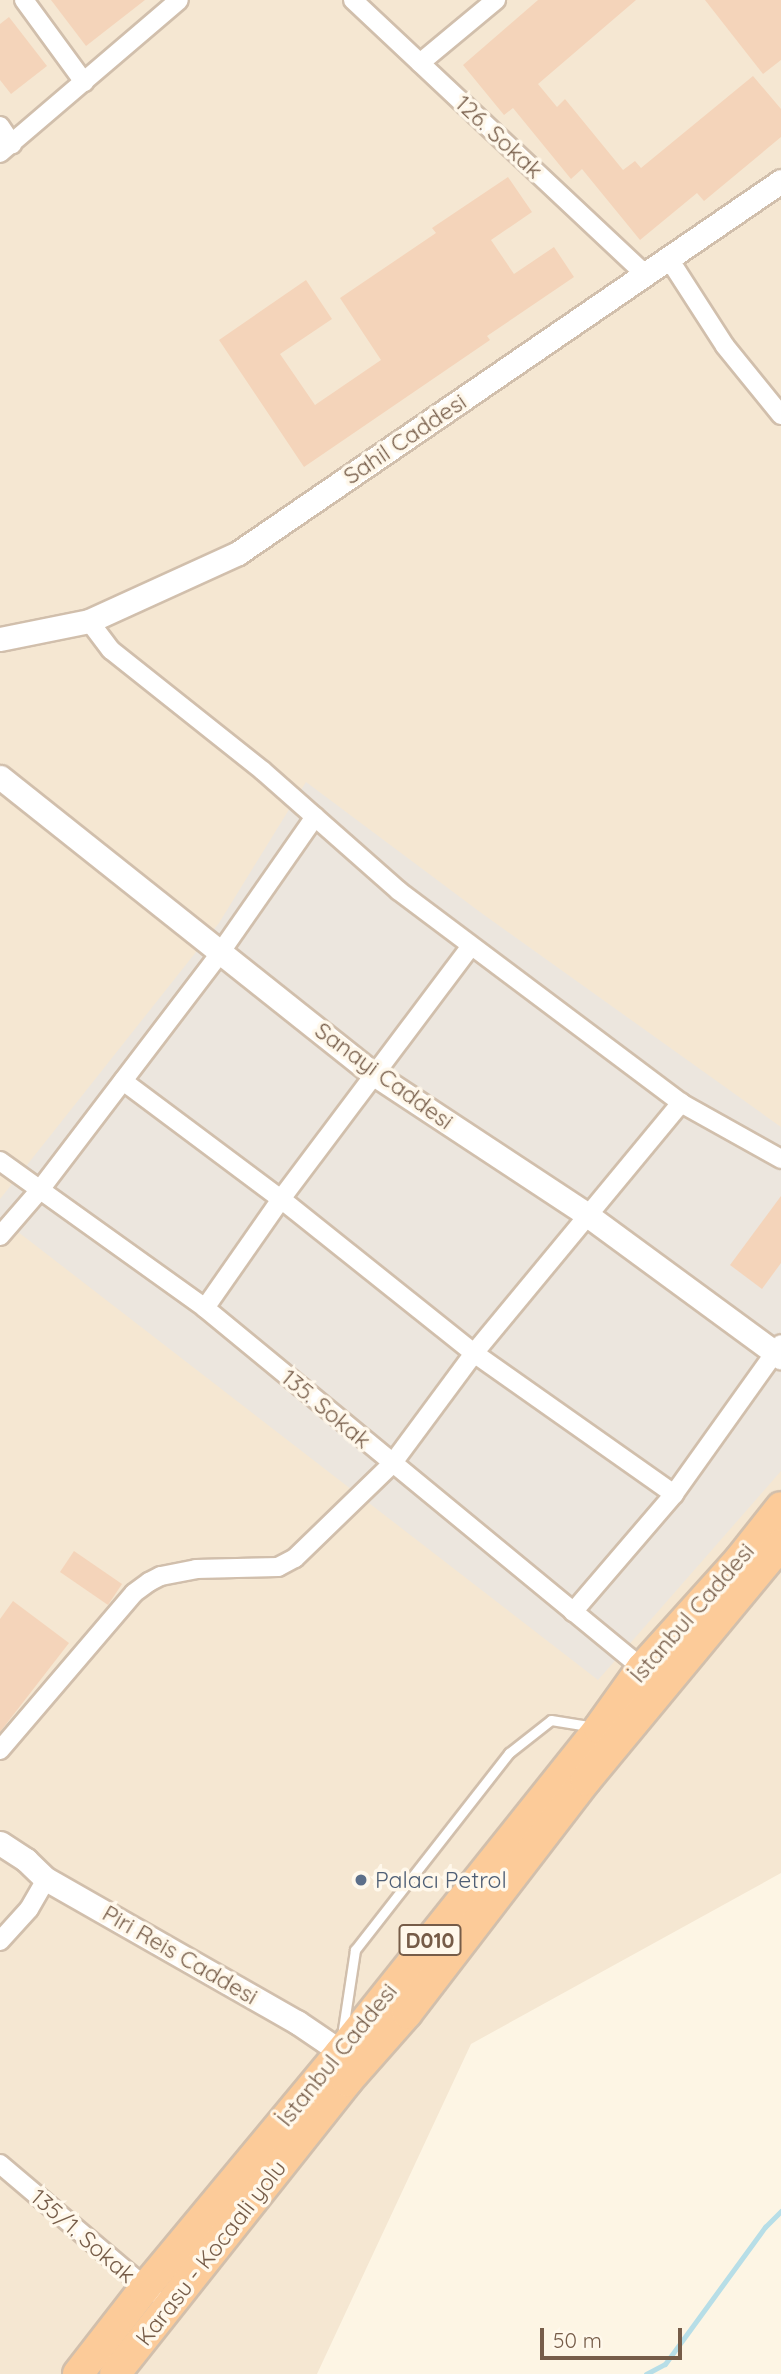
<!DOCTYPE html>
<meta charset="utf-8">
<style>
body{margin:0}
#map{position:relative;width:781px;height:2374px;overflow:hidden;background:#fdf5e4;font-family:Quicksand,sans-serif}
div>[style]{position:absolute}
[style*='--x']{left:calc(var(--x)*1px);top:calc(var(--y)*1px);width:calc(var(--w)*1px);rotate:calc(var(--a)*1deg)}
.residential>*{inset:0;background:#f5e7d2}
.industrial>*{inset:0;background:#ece6de}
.stream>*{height:5px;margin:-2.5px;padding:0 2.5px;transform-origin:2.5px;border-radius:2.5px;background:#b7dee7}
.building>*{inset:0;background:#f4d4ba}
.roads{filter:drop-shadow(2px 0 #d1bfac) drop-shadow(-2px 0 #d1bfac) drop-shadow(0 2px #d1bfac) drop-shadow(0 -2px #d1bfac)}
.service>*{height:9px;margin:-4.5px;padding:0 4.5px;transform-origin:4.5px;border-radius:4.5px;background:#fff}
.minor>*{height:18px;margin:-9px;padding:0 9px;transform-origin:9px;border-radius:9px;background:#fff}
.tertiary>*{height:23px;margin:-11.5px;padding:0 11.5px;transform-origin:11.5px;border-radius:11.5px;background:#fff}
.trunk>*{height:30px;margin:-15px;padding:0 15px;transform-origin:15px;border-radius:15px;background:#fccb99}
.dots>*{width:19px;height:19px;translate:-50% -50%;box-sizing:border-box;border:4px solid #fff8eb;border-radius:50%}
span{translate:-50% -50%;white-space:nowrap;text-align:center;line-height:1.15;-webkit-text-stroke:7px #fff8eb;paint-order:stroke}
.shield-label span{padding:2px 5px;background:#fff8eb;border:2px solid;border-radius:5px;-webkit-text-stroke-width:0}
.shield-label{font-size:21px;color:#765c48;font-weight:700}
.street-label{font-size:23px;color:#765c48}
.service-label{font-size:23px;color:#4e5e75}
.left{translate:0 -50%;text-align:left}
.scale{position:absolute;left:540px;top:2328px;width:142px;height:32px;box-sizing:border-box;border:4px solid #765c48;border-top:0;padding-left:9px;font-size:21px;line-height:24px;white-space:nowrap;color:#765c48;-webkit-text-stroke:5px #fff8eb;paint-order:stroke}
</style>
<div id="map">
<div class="residential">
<i style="clip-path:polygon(0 0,781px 0,781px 1873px,471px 2044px,317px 2374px,0 2374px)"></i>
</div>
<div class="industrial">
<i style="clip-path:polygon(306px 782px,480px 912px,781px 1127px,781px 1471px,598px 1680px,0 1218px,0 1199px,219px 923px)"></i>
</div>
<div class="stream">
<i style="--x:646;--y:2374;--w:21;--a:-28"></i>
<i style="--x:665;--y:2364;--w:170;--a:-53.9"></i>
<i style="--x:765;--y:2227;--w:23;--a:-45"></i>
</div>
<div class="building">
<i style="clip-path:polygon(51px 0,145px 0,86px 46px)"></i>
<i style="clip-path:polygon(538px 0,636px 0,538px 84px,557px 107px,565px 99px,623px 170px,635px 161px,641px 168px,753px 76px,781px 109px,781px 137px,704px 201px,697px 193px,640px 240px,582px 169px,571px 179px,513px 108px,504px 115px,463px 65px)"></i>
<i style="clip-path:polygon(705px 0,781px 0,781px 60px,763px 74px)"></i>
<i style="clip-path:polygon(9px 17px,47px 66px,11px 94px,0 80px,0 24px)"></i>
<i style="clip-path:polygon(508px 177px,532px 212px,491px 240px,514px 274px,554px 247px,574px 277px,487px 336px,490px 340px,304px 467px,219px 340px,306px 280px,332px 319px,280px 354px,315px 405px,381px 360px,340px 298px,436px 233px,432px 228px)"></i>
<i style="clip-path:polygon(781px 1196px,781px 1263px,762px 1289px,730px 1265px)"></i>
<i style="clip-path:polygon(74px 1551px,122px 1584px,108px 1605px,60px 1572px)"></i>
<i style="clip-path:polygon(13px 1601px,69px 1643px,0 1732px,0 1619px)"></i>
</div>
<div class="roads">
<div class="service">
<i style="--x:342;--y:2036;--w:87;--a:-81.4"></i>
<i style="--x:355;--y:1950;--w:250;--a:-52"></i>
<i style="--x:509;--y:1753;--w:53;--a:-38.2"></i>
<i style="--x:551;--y:1720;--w:44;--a:9.2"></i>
</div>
<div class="minor">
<i style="--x:24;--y:0;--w:102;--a:53.8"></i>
<i style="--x:353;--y:0;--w:399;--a:43.2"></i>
<i style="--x:420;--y:63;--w:99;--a:-39.7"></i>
<i style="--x:0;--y:126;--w:22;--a:56"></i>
<i style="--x:0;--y:153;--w:235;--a:-40.5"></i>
<i style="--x:669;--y:259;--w:103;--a:57.2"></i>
<i style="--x:725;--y:346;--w:89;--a:50.9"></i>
<i style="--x:89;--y:621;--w:36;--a:53"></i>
<i style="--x:111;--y:650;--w:194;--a:38.5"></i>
<i style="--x:263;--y:771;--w:181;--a:41.4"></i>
<i style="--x:399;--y:891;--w:353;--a:36.9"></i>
<i style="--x:681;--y:1103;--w:115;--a:29.2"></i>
<i style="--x:123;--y:1081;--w:197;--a:36.8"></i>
<i style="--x:281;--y:1199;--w:247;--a:38.6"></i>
<i style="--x:474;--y:1353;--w:245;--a:35.2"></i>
<i style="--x:0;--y:1161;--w:252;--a:35.6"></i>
<i style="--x:205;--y:1308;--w:566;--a:39.48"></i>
<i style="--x:0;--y:1236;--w:60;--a:-49.1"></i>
<i style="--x:39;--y:1191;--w:299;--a:-52.7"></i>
<i style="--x:220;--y:953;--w:166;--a:-55.1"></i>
<i style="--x:205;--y:1308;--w:133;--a:-55.1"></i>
<i style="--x:281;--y:1199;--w:316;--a:-53.1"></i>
<i style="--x:573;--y:1612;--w:155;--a:-49.4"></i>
<i style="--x:674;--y:1494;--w:184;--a:-54.5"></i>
<i style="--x:0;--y:1750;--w:206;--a:-49.5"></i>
<i style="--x:134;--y:1593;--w:19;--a:-36"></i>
<i style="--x:149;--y:1582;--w:13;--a:-27"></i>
<i style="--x:161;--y:1576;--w:36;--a:-11"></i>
<i style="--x:196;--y:1569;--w:82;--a:-1.4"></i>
<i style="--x:278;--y:1567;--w:19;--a:-28"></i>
<i style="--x:295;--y:1558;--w:135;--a:-44.1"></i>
<i style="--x:392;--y:1464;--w:138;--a:-53.5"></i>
<i style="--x:474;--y:1353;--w:325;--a:-50.4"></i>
<i style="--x:0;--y:1941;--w:43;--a:-47.8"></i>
<i style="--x:29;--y:1909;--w:34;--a:-60"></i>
<i style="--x:0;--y:2164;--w:199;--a:40.3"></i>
</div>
<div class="tertiary">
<i style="--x:0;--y:639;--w:91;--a:-11.4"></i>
<i style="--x:89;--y:621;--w:164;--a:-24.5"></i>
<i style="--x:238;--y:553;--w:658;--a:-34.41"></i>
<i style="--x:0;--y:777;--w:478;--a:38.5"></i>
<i style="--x:374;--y:1074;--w:254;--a:33.4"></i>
<i style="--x:586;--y:1214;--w:242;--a:36.3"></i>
<i style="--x:0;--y:1843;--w:31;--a:33"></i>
<i style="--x:26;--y:1860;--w:28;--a:44"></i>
<i style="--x:46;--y:1879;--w:289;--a:29.7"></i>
<i style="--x:297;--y:2022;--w:68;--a:34.2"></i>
</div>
<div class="trunk">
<i style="--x:78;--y:2374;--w:108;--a:-52.2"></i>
<i style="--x:144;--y:2289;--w:307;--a:-50.3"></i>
<i style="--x:340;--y:2053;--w:416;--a:-51.4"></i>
<i style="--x:599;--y:1728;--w:74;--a:-54.4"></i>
<i style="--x:642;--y:1668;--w:147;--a:-48"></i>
<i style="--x:740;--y:1559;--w:66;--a:-51.7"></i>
<i style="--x:115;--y:2374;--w:374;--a:-51.6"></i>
<i style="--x:347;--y:2081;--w:91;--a:-48.6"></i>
<i style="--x:407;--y:2013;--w:294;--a:-52.5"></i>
<i style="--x:586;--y:1780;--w:306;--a:-50.4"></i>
</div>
</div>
<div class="dots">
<i style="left:361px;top:1880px;background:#5c6f8a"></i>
</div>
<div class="shield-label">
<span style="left:430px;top:1940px">D010</span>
</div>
<div class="street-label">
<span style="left:499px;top:137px;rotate:43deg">126. Sokak</span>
<span style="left:405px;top:439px;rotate:-34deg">Sahil Caddesi</span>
<span style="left:384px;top:1076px;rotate:36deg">Sanayi Caddesi</span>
<span style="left:326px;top:1409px;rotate:40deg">135. Sokak</span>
<span style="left:692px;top:1613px;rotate:-49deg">İstanbul Caddesi</span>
<span style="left:180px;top:1955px;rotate:30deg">Piri Reis Caddesi</span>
<span style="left:337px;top:2055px;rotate:-51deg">İstanbul Caddesi</span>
<span style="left:83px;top:2236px;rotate:41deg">135/1. Sokak</span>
<span style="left:211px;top:2253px;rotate:-52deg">Karasu - Kocaali yolu</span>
</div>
<div class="service-label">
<span class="left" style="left:375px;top:1880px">Palacı Petrol</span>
</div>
<div class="scale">50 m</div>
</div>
